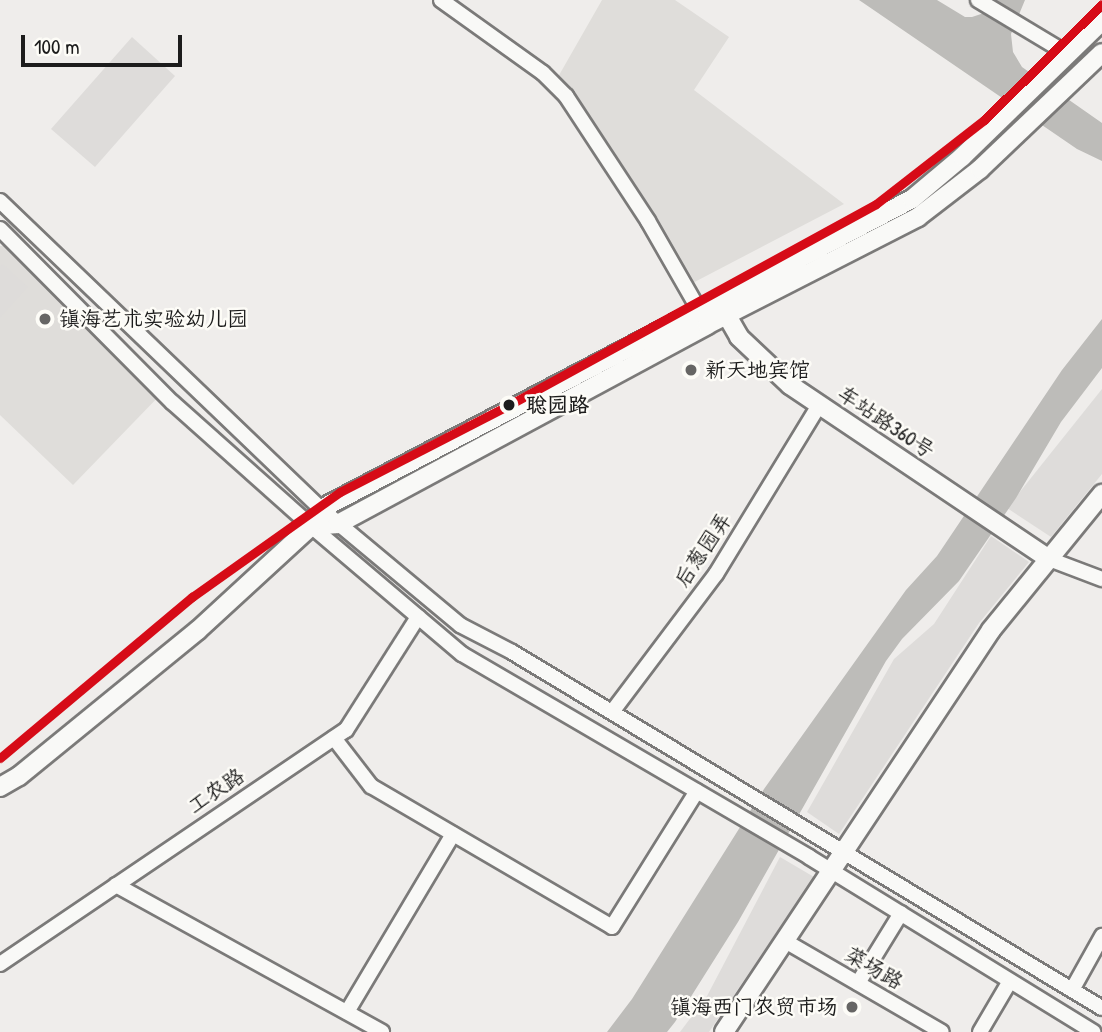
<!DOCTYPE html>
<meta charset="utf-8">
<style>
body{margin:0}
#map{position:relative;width:1102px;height:1032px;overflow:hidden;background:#efedeb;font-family:"Patrick Hand","LXGW WenKai TC",sans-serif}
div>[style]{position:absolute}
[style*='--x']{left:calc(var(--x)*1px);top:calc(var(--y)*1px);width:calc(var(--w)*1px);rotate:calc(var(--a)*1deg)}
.built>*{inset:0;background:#dfddda}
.green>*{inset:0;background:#dedcda}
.water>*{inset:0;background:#bdbcb9}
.roads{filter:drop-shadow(2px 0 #7b7a79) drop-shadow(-2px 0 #7b7a79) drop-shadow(0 2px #7b7a79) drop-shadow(0 -2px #7b7a79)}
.minor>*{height:14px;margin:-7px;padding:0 7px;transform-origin:7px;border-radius:7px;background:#f9f9f7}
.major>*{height:18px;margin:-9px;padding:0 9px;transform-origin:9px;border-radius:9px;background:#f9f9f7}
.metro-1>*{height:9px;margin:-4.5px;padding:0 4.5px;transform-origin:4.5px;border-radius:4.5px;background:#d60b17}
.dots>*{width:19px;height:19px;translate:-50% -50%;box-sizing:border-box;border:4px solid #fdfcf7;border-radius:50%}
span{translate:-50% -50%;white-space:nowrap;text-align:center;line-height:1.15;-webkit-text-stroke:5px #fdfcf7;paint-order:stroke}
.poi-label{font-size:21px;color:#1c1c1c}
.left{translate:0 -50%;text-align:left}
.right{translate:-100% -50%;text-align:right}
.stop-label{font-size:21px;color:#1c1c1c;font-weight:700}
.street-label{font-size:21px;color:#1c1c1c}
.scale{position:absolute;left:21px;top:35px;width:161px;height:32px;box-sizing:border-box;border:4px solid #1c1c1c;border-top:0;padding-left:9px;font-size:21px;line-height:24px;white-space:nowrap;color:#1c1c1c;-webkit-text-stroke:5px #fdfcf7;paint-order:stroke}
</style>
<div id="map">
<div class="built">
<i style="clip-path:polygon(602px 0,675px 0,729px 37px,694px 90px,844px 204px,685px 287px,554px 84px)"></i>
<i style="clip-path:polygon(16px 245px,163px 392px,73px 485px,0 415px,0 246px)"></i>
</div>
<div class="green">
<i style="clip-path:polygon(132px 37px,175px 76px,95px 167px,51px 129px)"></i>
<i style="clip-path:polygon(3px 264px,28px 287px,0 318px,0 266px)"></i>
<i style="clip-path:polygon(1102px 389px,1102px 474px,1051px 537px,1007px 508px)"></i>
<i style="clip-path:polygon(991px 536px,1029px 562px,979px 623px,839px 834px,807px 812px,894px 659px,934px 624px)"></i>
<i style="clip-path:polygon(780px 857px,814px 877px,709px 1032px,680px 1032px,707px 996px)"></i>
</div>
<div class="water">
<i style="clip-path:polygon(859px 0,937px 0,965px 17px,972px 17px,984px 13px,995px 0,1025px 0,1011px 34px,1013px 52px,1022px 67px,1102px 123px,1102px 161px,1077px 149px)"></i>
<i style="clip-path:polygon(1102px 319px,1102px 368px,1061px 422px,1016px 498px,959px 581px,902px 639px,886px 661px,738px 922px,675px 1022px,667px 1032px,607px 1032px,632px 999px,764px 789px,906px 590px,937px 556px,1062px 370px)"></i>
</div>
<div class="roads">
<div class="minor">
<i style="--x:441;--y:0;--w:125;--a:35.6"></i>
<i style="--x:543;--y:73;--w:33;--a:45"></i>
<i style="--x:566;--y:96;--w:149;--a:56.7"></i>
<i style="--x:648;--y:221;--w:111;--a:60.2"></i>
<i style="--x:978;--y:0;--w:105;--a:31"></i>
<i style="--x:0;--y:201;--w:445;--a:43.8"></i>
<i style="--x:321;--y:509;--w:181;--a:39.8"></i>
<i style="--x:460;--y:625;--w:59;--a:27.4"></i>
<i style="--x:512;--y:652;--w:689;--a:31.11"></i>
<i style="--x:0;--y:229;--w:245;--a:45.2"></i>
<i style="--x:173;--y:403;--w:185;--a:41.7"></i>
<i style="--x:311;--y:526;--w:198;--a:40.3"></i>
<i style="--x:462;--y:654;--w:402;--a:30.3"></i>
<i style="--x:809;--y:857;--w:334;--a:31.6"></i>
<i style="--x:1049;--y:559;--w:57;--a:20.7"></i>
<i style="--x:612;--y:712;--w:173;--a:-53"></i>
<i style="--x:716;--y:574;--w:198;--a:-58.6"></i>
<i style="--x:334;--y:738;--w:61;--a:52.4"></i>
<i style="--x:371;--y:786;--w:279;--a:30.3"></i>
<i style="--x:612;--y:927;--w:160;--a:-58"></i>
<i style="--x:116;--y:885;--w:304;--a:28.9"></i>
<i style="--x:785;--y:941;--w:181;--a:30.1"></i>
<i style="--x:0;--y:964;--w:418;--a:-34.1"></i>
<i style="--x:346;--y:730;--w:134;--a:-57.5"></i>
<i style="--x:858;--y:983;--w:82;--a:-58.4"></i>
<i style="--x:1072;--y:990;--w:62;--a:-60.9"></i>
<i style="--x:347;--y:1012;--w:207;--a:-59.2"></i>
<i style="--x:980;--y:1032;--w:59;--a:-59.5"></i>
</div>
<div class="major">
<i style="--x:722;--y:307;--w:34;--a:60"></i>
<i style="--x:739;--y:337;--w:70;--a:43.3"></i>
<i style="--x:790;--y:385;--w:312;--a:33.9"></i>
<i style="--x:311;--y:526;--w:27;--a:-4"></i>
<i style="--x:338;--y:524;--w:419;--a:-28.3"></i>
<i style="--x:707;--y:325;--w:237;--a:-27.1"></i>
<i style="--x:918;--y:217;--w:78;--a:-37.7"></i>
<i style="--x:980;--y:169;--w:168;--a:-43.6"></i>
<i style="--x:0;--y:787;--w:22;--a:-30"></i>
<i style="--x:19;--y:776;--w:230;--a:-39.2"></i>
<i style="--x:197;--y:631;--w:155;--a:-42.6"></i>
<i style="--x:311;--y:526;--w:20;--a:-60"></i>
<i style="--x:321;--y:509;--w:667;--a:-27.68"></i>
<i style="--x:912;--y:199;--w:65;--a:-40"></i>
<i style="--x:962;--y:157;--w:195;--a:-44.2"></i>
<i style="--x:724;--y:1032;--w:483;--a:-56.4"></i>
<i style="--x:991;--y:630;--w:176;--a:-50.8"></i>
</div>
</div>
<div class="metro-1">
<i style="--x:0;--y:758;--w:251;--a:-40"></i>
<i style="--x:192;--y:597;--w:181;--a:-35.4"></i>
<i style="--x:340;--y:492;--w:190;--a:-27.2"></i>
<i style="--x:509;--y:405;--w:418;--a:-28.7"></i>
<i style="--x:876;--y:204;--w:137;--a:-37.9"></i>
<i style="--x:984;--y:120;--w:165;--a:-44.5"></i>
</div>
<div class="dots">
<i style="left:45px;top:319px;background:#666564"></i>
<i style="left:691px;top:370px;background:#666564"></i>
<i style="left:509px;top:405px;background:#1c1c1c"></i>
<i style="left:852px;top:1007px;background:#666564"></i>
</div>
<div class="poi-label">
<span class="left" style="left:59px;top:319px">镇海艺术实验幼儿园</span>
<span class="left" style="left:705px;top:370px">新天地宾馆</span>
<span class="right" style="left:838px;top:1007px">镇海西门农贸市场</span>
</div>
<div class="stop-label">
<span class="left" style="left:526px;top:405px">聪园路</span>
</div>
<div class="street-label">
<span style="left:886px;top:422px;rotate:34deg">车站路360号</span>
<span style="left:703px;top:550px;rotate:-56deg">后葱园弄</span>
<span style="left:216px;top:791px;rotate:-34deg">工农路</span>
<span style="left:874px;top:968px;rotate:30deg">菜场路</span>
</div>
<div class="scale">100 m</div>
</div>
